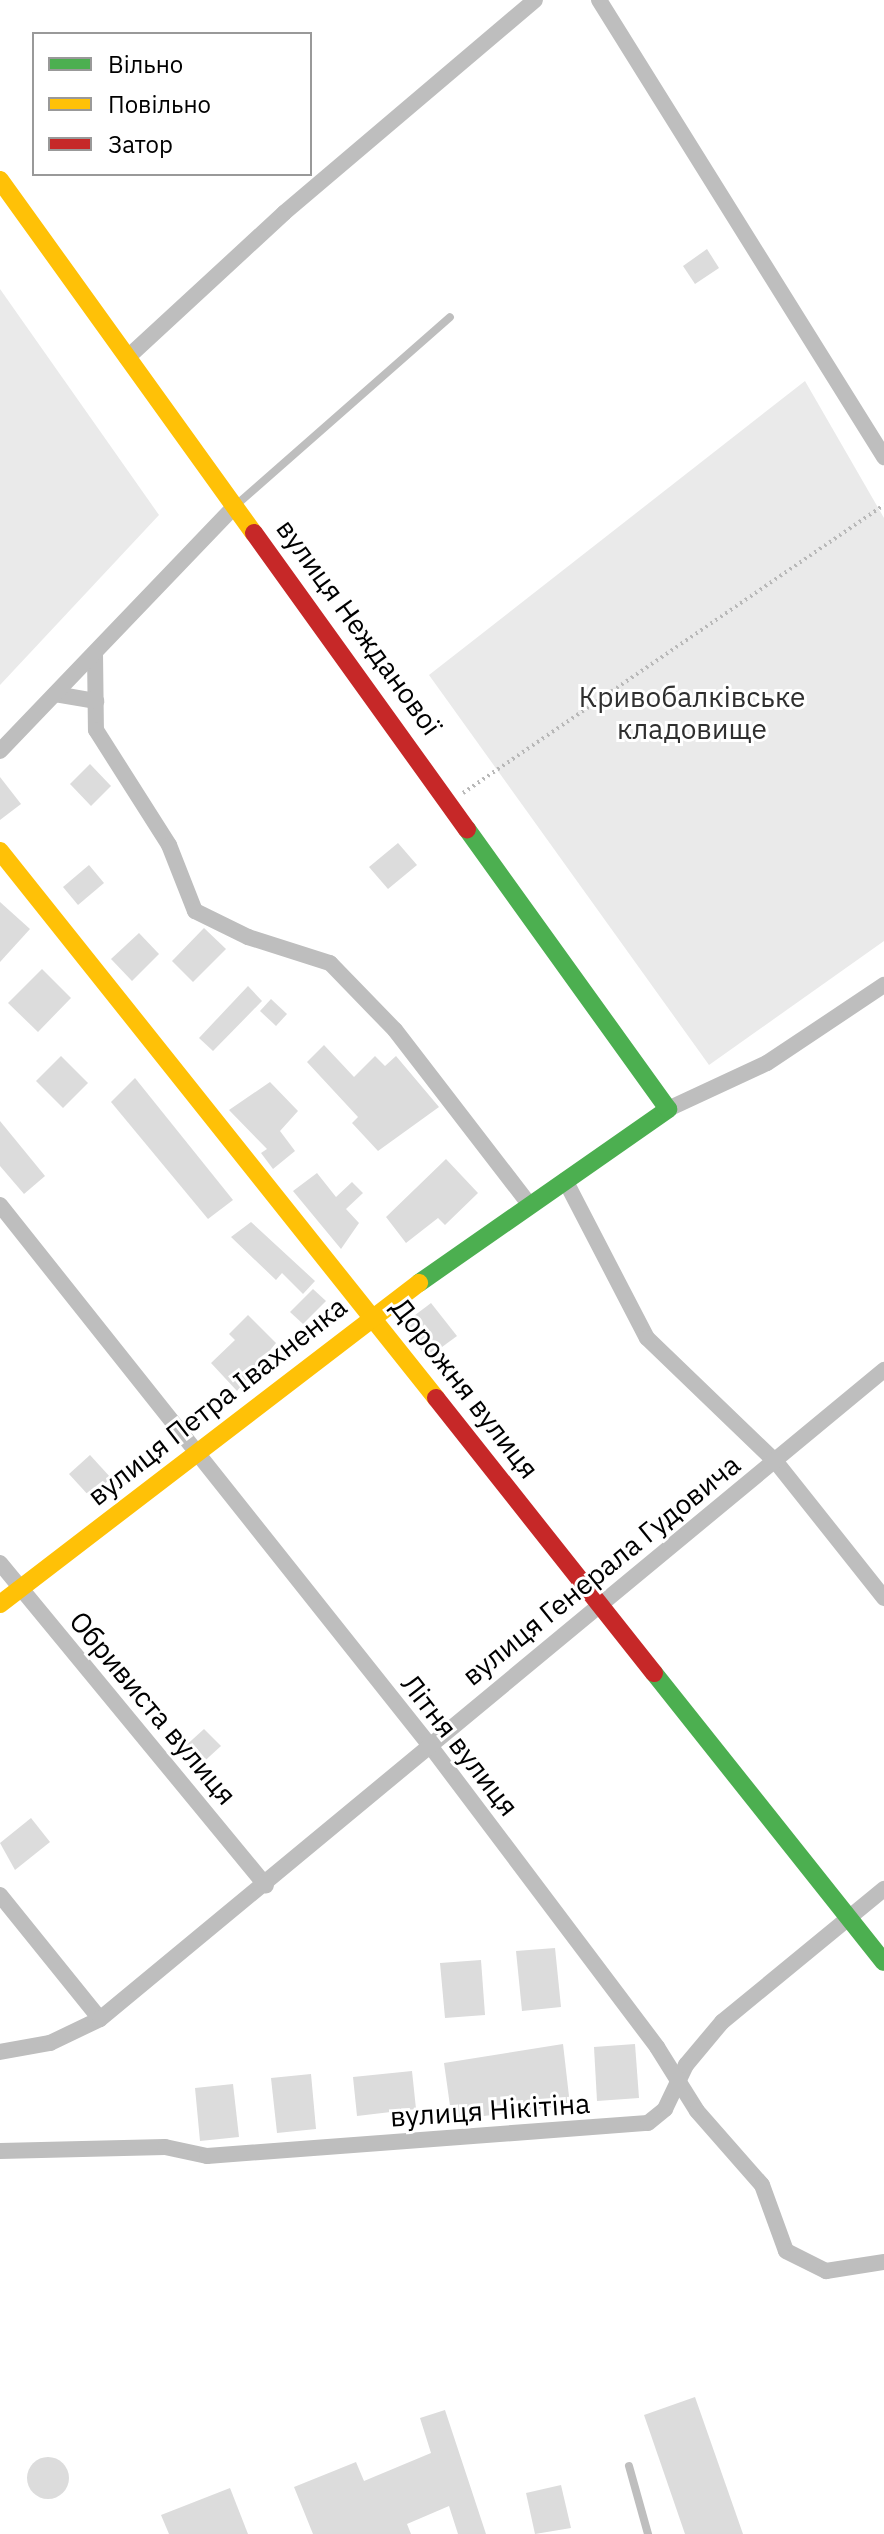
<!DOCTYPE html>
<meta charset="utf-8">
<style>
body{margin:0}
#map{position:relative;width:884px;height:2534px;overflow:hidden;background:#fff;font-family:"IBM Plex Sans",sans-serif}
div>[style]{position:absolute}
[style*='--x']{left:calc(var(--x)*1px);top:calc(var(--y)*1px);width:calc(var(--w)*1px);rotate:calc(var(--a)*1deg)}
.green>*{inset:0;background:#eaeaea}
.building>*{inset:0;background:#dcdcdc}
.round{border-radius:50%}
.path>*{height:4px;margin-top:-2px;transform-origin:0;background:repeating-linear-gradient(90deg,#b8b8b8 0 2px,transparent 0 6px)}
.lane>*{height:8px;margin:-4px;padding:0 4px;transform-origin:4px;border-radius:4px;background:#bebebe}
.street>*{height:16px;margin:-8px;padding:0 8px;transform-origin:8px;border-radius:8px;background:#bebebe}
.fast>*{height:18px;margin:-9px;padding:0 9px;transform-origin:9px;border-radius:9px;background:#4caf50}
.slow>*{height:18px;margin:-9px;padding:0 9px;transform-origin:9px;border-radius:9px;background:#ffc107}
.jam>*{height:18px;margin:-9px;padding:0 9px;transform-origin:9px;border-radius:9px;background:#c62828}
span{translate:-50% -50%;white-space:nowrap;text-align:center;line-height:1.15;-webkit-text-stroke:6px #fff;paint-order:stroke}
.street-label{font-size:28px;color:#000}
.park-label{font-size:28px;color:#2f2f2f}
.legend{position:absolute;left:32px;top:32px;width:280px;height:144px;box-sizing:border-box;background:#fff;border:2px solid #999;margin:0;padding:10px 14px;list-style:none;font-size:24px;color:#000}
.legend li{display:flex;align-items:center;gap:16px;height:40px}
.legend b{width:40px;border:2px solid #999}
</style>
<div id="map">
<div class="green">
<i style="clip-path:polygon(0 289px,159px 515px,0 685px)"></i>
<i style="clip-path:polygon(805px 381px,884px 518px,884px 941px,709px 1065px,429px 675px)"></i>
</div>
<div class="building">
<i style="clip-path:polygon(707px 249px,719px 268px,695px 284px,683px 266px)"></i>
<i style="clip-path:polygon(90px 764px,111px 786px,91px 806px,70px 784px)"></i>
<i style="clip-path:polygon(0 777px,21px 804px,0 820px)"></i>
<i style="clip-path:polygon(398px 843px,417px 865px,388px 889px,369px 867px)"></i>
<i style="clip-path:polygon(89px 865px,104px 883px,78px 905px,63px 887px)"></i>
<i style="clip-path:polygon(0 902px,30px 929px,0 962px)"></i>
<i style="clip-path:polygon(204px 928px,226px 949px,193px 982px,172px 961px)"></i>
<i style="clip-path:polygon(139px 933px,159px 954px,132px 981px,111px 959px)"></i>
<i style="clip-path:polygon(42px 969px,71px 998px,38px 1032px,8px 1003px)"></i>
<i style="clip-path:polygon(248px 986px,262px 1001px,213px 1051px,199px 1038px)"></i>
<i style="clip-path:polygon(271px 999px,287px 1014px,276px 1026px,260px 1011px)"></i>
<i style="clip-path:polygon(324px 1045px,354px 1077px,375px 1056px,385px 1066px,396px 1056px,439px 1107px,378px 1151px,352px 1123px,358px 1117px,307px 1062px)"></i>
<i style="clip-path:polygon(61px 1056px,88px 1083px,63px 1108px,36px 1081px)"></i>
<i style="clip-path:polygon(135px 1078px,233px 1200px,208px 1219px,111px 1102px)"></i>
<i style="clip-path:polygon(270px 1082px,298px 1111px,280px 1131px,295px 1151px,273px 1169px,261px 1153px,267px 1149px,229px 1110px)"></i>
<i style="clip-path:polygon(0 1121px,45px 1176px,24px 1194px,0 1166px)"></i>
<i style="clip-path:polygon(446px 1159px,478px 1193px,445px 1225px,438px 1218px,406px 1243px,386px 1217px)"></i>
<i style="clip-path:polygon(317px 1173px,336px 1197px,352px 1182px,363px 1193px,346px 1209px,359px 1223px,341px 1249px,293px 1191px)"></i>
<i style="clip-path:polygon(251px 1222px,315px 1281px,303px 1294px,282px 1273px,276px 1280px,231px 1237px)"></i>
<i style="clip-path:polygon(313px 1289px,326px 1301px,303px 1324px,290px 1312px)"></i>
<i style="clip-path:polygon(431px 1303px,457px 1336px,427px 1358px,402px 1325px)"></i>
<i style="clip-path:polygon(248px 1315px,276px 1343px,237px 1391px,211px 1363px,235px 1340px,229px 1334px)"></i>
<i style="clip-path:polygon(90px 1455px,111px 1478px,90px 1497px,69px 1474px)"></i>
<i style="clip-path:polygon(204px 1729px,221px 1746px,198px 1767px,182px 1749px)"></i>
<i style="clip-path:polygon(31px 1818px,50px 1842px,15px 1870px,0 1843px)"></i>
<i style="clip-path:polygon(555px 1948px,561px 2007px,522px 2011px,516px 1951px)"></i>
<i style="clip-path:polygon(481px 1960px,485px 2015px,445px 2018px,440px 1963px)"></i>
<i style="clip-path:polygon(563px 2044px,570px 2105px,452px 2120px,444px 2063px)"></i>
<i style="clip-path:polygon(635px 2044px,639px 2098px,597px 2101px,594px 2047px)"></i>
<i style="clip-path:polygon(412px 2071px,416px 2109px,357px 2116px,353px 2077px)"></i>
<i style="clip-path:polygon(311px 2074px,316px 2129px,277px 2133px,271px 2078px)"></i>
<i style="clip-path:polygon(233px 2084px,239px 2137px,200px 2141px,195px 2088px)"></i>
<i style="clip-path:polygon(695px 2397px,743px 2534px,685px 2534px,644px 2415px)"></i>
<i style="clip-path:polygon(445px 2410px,486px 2534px,458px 2534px,449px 2506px,407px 2524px,411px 2534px,313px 2534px,294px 2487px,356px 2462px,364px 2481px,431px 2453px,420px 2418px)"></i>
<i class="round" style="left:27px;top:2457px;width:42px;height:42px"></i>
<i style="clip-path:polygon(561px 2485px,571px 2528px,535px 2534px,526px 2493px)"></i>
<i style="clip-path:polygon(230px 2488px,248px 2534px,169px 2534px,161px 2515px)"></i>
</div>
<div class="path">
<i style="--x:463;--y:793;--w:510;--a:-34.38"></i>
</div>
<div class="lane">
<i style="--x:235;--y:506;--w:286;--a:-41.3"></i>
<i style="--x:629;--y:2466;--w:71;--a:74.4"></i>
</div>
<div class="street">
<i style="--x:599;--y:0;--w:539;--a:58.05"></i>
<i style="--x:127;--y:358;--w:214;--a:-42.7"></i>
<i style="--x:284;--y:213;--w:329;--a:-40.3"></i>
<i style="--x:95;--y:653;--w:77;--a:89.3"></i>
<i style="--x:96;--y:730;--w:136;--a:57.6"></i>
<i style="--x:169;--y:845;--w:71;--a:68.5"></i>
<i style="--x:195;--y:911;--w:59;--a:26.1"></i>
<i style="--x:248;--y:937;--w:86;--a:17.6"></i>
<i style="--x:330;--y:963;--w:93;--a:45.9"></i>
<i style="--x:395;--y:1030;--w:221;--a:52.4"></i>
<i style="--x:55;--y:694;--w:42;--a:9.7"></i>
<i style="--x:0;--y:751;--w:339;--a:-46.2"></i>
<i style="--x:668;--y:1109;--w:109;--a:-24.9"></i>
<i style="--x:767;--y:1063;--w:141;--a:-33.7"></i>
<i style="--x:565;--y:1180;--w:178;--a:62.6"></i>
<i style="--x:647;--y:1338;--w:179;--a:43.9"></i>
<i style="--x:776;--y:1462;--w:174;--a:51.5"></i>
<i style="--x:0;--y:1205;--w:687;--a:51.5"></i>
<i style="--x:428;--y:1743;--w:381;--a:53"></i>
<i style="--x:657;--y:2047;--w:75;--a:58"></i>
<i style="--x:697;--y:2111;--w:98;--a:48.7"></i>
<i style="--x:762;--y:2185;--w:70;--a:70"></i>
<i style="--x:786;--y:2251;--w:45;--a:26.6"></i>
<i style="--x:826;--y:2271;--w:59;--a:-8.8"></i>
<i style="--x:0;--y:1563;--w:418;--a:50.5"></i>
<i style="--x:0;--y:1895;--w:159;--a:51.1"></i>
<i style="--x:0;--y:2052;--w:51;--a:-10.2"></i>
<i style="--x:50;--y:2043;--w:55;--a:-25.6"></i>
<i style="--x:100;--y:2019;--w:1018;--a:-39.62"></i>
<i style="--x:0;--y:2151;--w:165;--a:-1.4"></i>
<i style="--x:165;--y:2147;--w:43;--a:12.1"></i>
<i style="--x:207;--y:2156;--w:442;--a:-4.3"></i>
<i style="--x:648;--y:2123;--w:22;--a:-39"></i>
<i style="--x:665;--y:2109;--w:49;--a:-64.5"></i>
<i style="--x:686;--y:2065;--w:56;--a:-50.1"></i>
<i style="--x:722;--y:2022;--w:210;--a:-39.4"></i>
</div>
<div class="fast">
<i style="--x:419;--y:1283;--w:304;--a:-34.9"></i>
<i style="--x:668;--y:1109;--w:345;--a:-125.7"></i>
<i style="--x:654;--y:1673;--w:369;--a:51.5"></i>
</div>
<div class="slow">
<i style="--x:0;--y:180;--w:435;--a:54.3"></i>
<i style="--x:0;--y:851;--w:700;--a:51.44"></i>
<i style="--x:0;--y:1604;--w:528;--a:-37.46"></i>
</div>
<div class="jam">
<i style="--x:254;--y:533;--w:365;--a:54.3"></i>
<i style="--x:436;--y:1398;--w:351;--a:51.6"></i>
</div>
<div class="street-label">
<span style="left:359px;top:627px;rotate:54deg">вулиця Нежданової</span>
<span style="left:465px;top:1388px;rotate:52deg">Дорожня вулиця</span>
<span style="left:217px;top:1401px;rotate:-38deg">вулиця Петра Івахненка</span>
<span style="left:601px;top:1570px;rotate:-39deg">вулиця Генерала Гудовича</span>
<span style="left:153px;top:1708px;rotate:50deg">Обривиста вулиця</span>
<span style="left:460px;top:1745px;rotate:52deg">Літня вулиця</span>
<span style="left:490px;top:2110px;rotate:-4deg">вулиця Нікітіна</span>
</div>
<div class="park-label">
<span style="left:692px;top:713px">Кривобалківське<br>кладовище</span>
</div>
<ul class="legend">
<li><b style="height:10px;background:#4caf50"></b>Вільно</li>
<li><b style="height:10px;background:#ffc107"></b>Повільно</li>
<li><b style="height:10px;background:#c62828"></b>Затор</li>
</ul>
</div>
